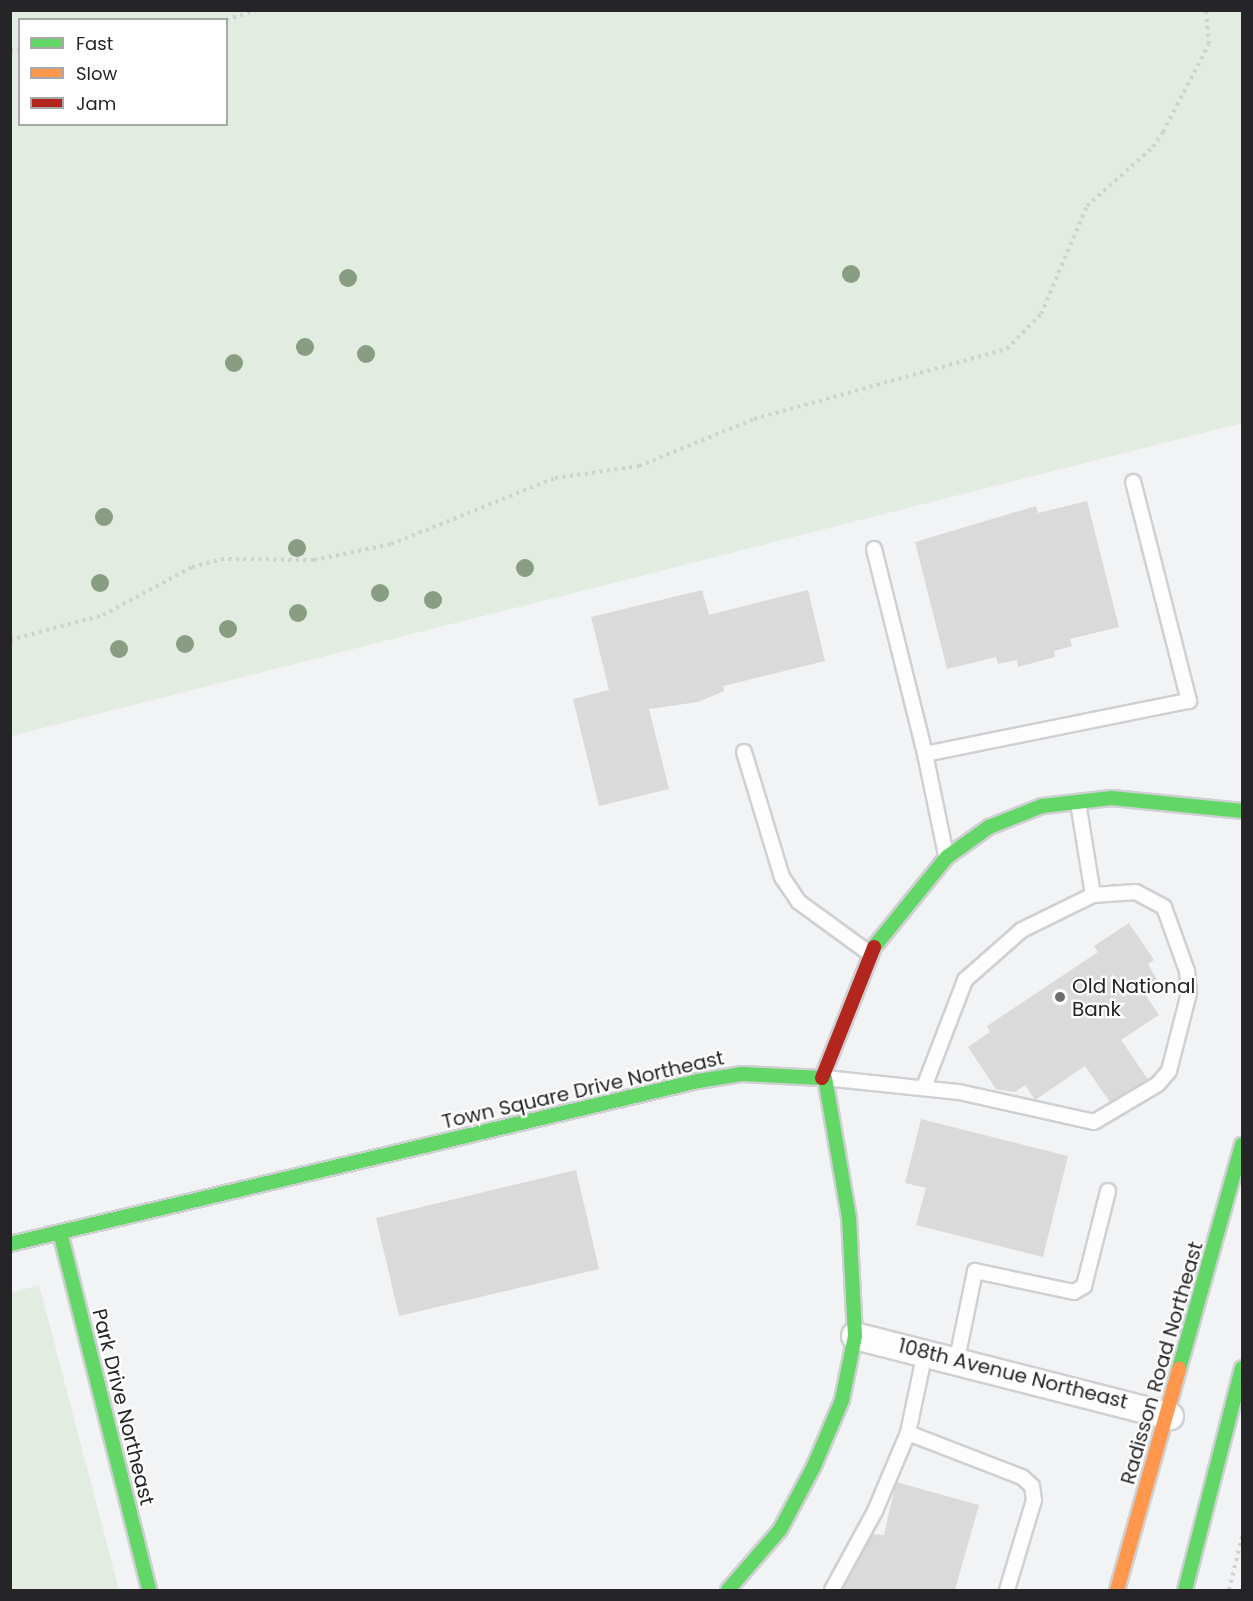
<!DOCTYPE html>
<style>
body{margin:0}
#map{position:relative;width:1253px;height:1601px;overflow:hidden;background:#f1f3f5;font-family:Poppins,sans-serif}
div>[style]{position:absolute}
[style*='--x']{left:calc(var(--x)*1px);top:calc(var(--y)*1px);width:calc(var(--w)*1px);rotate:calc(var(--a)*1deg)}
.green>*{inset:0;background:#e2ece0}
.building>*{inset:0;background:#dadadb}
.path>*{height:4px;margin-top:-2px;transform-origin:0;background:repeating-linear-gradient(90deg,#d0d1d1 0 3px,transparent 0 7.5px)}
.roads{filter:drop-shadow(2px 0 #cfd0d2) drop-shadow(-2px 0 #cfd0d2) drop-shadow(0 2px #cfd0d2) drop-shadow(0 -2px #cfd0d2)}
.lane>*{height:14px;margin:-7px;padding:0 7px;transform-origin:7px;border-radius:7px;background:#fdfdfe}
.street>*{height:26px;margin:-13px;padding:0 13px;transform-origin:13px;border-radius:13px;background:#fdfdfe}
.fast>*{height:14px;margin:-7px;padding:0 7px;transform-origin:7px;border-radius:7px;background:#63d668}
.slow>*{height:14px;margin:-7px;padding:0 7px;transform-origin:7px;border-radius:7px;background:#ff974d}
.jam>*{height:14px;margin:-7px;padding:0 7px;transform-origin:7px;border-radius:7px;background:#b3261e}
.trees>*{width:18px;height:18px;margin:-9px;border-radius:50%;background:#889d82}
.dots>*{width:16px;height:16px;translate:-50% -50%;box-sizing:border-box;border:3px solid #fff;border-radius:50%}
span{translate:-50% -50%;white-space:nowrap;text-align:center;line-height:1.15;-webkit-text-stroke:4.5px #fff;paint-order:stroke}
.poi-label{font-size:20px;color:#252527}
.left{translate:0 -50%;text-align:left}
.street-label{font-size:20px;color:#252527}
.frame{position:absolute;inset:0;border:12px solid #252527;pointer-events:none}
.legend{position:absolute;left:18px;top:18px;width:210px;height:108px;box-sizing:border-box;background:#fff;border:2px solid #a8a8a9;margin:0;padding:8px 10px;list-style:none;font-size:18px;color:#252527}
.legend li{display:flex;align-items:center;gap:12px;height:30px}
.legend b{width:30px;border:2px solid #a8a8a9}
</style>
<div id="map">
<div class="green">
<i style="clip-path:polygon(evenodd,11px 10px,1242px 11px,1242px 423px,11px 736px,11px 10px,20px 20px,226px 20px,226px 124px,20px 124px,20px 20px)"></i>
<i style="clip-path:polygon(39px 1285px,119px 1590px,11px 1590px,11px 1293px)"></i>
</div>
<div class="building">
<i style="clip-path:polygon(1087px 501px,1119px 627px,1070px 639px,1072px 646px,1054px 651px,1055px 657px,1018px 667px,1017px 660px,998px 664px,996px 657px,947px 669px,915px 542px,1036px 506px,1038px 513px)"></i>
<i style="clip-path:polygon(702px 590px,709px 615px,808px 590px,825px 661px,723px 686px,724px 691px,698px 702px,649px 709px,669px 789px,599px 806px,573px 699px,609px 690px,591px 617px)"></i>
<i style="clip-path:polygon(1129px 923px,1154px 960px,1148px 964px,1158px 981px,1143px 991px,1159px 1015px,1121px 1040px,1151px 1084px,1114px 1108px,1085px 1066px,1035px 1100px,1025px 1085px,1015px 1092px,996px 1089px,968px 1047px,990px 1032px,987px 1026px,1098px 952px,1094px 946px)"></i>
<i style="clip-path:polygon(921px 1119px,1068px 1156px,1043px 1257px,916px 1225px,926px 1188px,905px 1183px)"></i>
<i style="clip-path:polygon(576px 1170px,599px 1269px,399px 1316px,376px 1218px)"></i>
<i style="clip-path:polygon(896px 1482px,979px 1505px,955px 1590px,843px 1590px,864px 1533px,884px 1535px)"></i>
</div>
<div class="path">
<i style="--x:226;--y:20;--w:33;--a:-18"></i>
<i style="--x:10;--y:50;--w:10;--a:0"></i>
<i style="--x:10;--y:640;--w:96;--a:-15"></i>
<i style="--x:103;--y:615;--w:101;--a:-28.3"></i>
<i style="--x:192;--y:567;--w:30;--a:-15"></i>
<i style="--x:221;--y:559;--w:93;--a:0.6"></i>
<i style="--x:314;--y:560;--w:79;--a:-11.7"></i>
<i style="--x:391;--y:544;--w:177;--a:-21.9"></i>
<i style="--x:555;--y:478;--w:85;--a:-8.1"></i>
<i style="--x:639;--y:466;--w:124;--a:-22.2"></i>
<i style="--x:754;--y:419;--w:263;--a:-15.5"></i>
<i style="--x:1007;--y:349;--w:49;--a:-45.8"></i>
<i style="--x:1041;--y:314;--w:117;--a:-66.9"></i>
<i style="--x:1087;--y:206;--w:89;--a:-41.8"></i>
<i style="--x:1153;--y:147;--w:18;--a:-56"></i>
<i style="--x:1163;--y:132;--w:99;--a:-62.4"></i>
<i style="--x:1209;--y:44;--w:34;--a:-95"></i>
<i style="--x:1229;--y:1590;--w:55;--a:-76.2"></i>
</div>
<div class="roads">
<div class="lane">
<i style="--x:874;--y:549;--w:211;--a:76"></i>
<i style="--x:744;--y:752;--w:131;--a:73.1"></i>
<i style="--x:782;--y:877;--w:30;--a:56"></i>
<i style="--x:799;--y:902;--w:87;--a:36.1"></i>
<i style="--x:946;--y:855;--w:103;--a:-101.7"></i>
<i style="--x:925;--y:754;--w:269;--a:-11.4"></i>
<i style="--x:1189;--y:701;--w:226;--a:-104.3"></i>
<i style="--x:825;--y:1078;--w:135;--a:6"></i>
<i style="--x:959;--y:1092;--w:138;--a:12.5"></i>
<i style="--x:1094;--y:1122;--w:74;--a:-30.7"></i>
<i style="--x:1158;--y:1084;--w:17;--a:-50"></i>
<i style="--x:1169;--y:1071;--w:81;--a:-75.6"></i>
<i style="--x:1189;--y:993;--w:22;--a:-95"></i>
<i style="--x:1187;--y:971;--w:68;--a:-109.8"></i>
<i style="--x:1164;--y:907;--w:32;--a:-152"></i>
<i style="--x:1136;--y:892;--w:43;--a:176"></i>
<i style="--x:1093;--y:895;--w:94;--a:-99.2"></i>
<i style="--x:924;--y:1087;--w:115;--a:-69"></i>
<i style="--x:965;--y:980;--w:76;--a:-41.3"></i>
<i style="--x:1022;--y:930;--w:79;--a:-26.2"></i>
<i style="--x:957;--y:1359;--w:90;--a:-78.4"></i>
<i style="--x:975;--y:1271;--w:101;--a:12"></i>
<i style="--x:1074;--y:1292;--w:12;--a:-31"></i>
<i style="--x:1084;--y:1286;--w:98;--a:-75.8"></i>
<i style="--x:908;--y:1433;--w:122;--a:21.1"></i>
<i style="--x:1022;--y:1477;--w:13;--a:42"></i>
<i style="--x:1032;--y:1486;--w:14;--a:82"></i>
<i style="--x:1034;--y:1500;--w:94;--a:106.7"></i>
<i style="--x:832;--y:1590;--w:90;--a:-61.4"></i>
<i style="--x:875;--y:1511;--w:85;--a:-67.1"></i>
<i style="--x:908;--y:1433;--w:83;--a:-78.1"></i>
</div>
<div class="street">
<i style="--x:855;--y:1336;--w:325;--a:14.3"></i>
</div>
<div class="fast">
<i style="--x:874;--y:947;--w:116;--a:-51"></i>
<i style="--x:947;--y:857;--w:52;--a:-35.5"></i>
<i style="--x:989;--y:827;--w:57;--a:-21.6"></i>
<i style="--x:1042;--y:806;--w:70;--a:-6.5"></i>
<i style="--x:1112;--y:798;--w:131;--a:5.7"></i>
<i style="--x:60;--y:1232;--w:369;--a:76"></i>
<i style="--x:10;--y:1244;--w:707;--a:-13.33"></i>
<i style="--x:698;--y:1081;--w:45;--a:-9"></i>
<i style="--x:742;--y:1074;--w:80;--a:2.9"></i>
<i style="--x:1179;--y:1369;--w:233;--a:-74.3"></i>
<i style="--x:728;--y:1590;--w:79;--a:-49.1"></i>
<i style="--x:780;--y:1530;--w:72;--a:-62"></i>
<i style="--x:814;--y:1466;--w:72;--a:-67"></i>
<i style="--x:842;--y:1400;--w:65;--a:-78.5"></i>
<i style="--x:855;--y:1336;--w:118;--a:-92.9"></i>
<i style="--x:849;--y:1218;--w:142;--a:-99.7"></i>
<i style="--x:1185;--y:1590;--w:229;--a:-75.6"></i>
</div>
<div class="slow">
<i style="--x:1117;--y:1590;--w:230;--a:-74.3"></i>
</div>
<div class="jam">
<i style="--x:822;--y:1078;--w:141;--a:-68.3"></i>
</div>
</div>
<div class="trees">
<i style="left:851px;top:274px"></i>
<i style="left:348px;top:278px"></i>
<i style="left:305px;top:347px"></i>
<i style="left:366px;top:354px"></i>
<i style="left:234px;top:363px"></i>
<i style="left:104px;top:517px"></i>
<i style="left:297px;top:548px"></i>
<i style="left:525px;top:568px"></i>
<i style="left:100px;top:583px"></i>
<i style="left:380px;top:593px"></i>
<i style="left:433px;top:600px"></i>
<i style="left:298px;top:613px"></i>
<i style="left:228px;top:629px"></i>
<i style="left:185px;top:644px"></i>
<i style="left:119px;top:649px"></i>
</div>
<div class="dots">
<i style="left:1060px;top:997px;background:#6c6d6f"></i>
</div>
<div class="poi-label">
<span class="left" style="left:1072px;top:998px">Old National<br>Bank</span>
</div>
<div class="street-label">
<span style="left:583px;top:1090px;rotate:-13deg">Town Square Drive Northeast</span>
<span style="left:1162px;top:1363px;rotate:-74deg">Radisson Road Northeast</span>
<span style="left:1013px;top:1374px;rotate:14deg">108th Avenue Northeast</span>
<span style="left:123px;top:1407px;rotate:76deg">Park Drive Northeast</span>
</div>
<div class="frame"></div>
<ul class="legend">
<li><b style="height:8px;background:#63d668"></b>Fast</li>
<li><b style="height:8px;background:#ff974d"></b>Slow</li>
<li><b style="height:8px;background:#b3261e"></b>Jam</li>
</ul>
</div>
